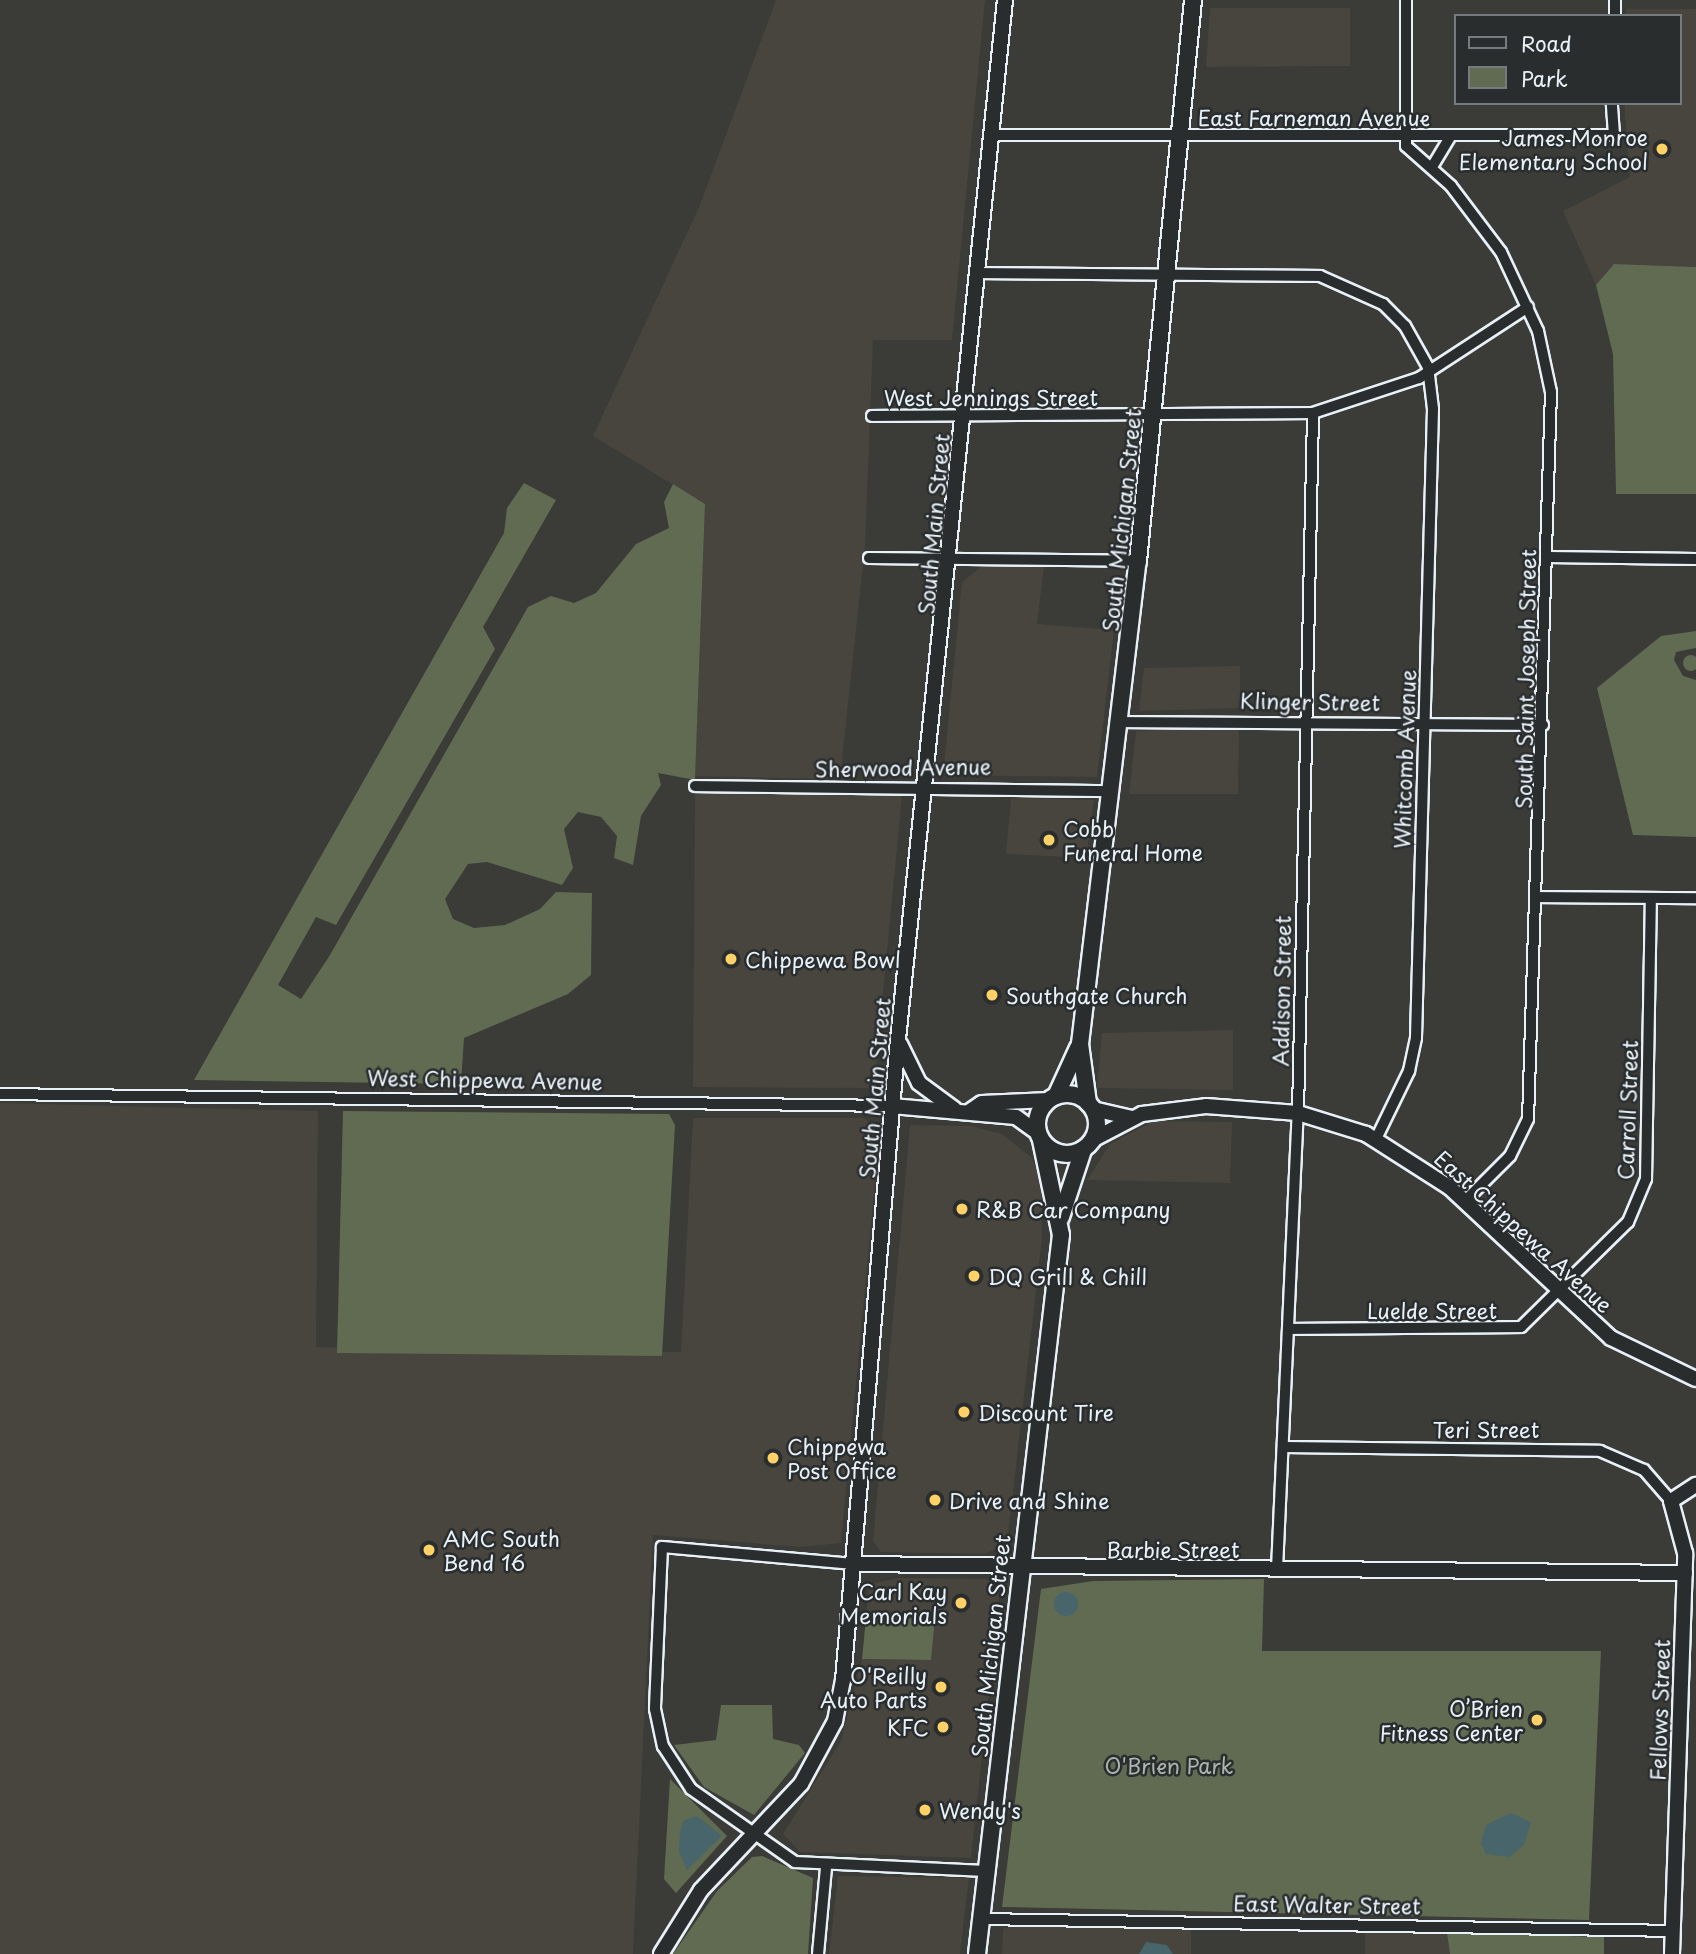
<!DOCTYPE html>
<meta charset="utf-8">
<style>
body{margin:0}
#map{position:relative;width:1696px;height:1954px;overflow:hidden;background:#3b3b37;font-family:"Playpen Sans",sans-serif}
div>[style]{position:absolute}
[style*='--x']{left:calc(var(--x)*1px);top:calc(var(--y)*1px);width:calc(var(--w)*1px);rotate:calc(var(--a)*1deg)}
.built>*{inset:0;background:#47453d}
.green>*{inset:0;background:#606b52}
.round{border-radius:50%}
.water>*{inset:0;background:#47656b}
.roads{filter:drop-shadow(2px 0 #e8f1f8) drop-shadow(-2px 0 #e8f1f8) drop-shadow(0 2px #e8f1f8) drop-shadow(0 -2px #e8f1f8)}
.street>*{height:10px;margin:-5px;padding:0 5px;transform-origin:5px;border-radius:5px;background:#2a2d2e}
.secondary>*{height:14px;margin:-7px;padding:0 7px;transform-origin:7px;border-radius:7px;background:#2a2d2e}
.primary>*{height:16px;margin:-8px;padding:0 8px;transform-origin:8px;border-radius:8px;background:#2a2d2e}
.primary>.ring{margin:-8px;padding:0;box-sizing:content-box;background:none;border:16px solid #2a2d2e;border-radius:50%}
.dots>*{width:19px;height:19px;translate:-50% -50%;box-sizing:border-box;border:4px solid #2a2d2e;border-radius:50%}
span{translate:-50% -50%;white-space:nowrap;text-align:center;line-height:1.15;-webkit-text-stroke:5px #2a2d2e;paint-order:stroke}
.street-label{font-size:21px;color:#e8f1f8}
.poi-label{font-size:21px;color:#e8f1f8}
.right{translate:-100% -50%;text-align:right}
.left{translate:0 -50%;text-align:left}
.park-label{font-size:21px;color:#abb5ad}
.legend{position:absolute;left:1454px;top:14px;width:228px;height:91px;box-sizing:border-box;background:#2a2d2e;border:2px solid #767b7f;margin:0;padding:9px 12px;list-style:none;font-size:21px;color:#e8f1f8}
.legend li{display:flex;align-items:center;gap:14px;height:35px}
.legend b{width:35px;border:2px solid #767b7f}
</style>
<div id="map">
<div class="built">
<i style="clip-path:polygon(776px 0,985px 0,952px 340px,873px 340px,865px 546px,840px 779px,695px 776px,705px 504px,593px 436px,700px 205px)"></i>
<i style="clip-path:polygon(1210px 8px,1350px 8px,1350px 66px,1206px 67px)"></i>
<i style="clip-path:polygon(1626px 9px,1696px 9px,1696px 267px,1614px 264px,1596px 285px,1563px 211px,1630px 177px,1624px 103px,1680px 103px,1680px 16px,1626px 16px)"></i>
<i style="clip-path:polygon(981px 567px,1044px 567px,1037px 624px,1114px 630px,1097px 777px,943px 775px,962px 582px)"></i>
<i style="clip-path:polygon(1240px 666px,1240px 708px,1139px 711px,1144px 668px)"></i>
<i style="clip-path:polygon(1239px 727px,1238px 794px,1129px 794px,1136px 731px)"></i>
<i style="clip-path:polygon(695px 790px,902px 796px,874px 1088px,693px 1087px)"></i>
<i style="clip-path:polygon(1011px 798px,1094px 800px,1086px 858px,1006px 854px)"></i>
<i style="clip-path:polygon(1233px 1030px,1233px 1090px,1097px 1088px,1102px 1033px)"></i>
<i style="clip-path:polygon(0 1103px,318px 1111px,316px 1347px,681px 1352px,693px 1118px,863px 1118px,874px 1125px,878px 1150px,841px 1543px,800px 1547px,653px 1535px,633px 1954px,0 1954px)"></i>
<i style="clip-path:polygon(1154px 1121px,1232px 1122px,1230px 1183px,1087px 1180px,1110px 1144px)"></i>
<i style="clip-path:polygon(910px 1125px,971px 1126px,1002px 1134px,1032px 1158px,1041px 1182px,1042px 1239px,1007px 1544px,985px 1554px,881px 1552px,873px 1541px)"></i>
<i style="clip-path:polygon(899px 1578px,987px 1579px,1000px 1591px,971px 1858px,800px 1852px,783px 1834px,841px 1741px,862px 1659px,931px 1660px,935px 1619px,866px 1618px,869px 1584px)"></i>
<i style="clip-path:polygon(838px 1876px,969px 1878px,960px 1954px,829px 1954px)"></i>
<i style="clip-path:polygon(1010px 1926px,1191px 1927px,1191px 1954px,1002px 1954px,1003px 1929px)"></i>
<i style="clip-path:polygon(1365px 1929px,1447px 1933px,1450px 1954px,1365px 1954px)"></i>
</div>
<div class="green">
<i style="clip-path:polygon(1614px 264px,1696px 267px,1696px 494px,1616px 494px,1613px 354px,1596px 285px)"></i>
<i style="clip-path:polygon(524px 483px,556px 500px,483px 627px,495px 649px,336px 925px,316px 917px,278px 985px,301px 999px,330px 955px,528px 607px,551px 596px,574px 603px,596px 593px,636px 544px,669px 528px,664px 502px,673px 484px,705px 504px,695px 780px,658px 773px,661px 785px,641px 816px,633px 865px,614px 858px,617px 836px,601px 817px,578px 812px,564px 829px,573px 868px,562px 885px,487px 862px,468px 864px,445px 899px,453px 919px,474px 928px,505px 925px,540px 909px,556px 892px,592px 893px,591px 975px,568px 994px,464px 1038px,461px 1084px,194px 1080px,504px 533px,507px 508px)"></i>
<i style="clip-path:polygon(1696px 631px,1696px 648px,1676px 652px,1674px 660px,1683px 676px,1696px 680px,1696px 837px,1633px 835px,1597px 688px,1661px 636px)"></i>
<i class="round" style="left:1683px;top:655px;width:16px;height:16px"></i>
<i style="clip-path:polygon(343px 1111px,669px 1114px,675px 1125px,662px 1356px,337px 1353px)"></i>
<i style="clip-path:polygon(1264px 1579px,1262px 1651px,1601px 1651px,1589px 1920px,1002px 1907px,1041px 1589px,1093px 1581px)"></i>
<i style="clip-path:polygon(866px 1618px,935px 1619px,931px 1660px,862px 1659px)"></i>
<i style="clip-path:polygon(721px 1705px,772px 1705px,773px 1739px,799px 1745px,805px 1753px,754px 1815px,704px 1787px,674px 1745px,716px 1740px)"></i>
<i style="clip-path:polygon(670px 1779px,727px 1836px,676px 1893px,664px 1879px)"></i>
<i style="clip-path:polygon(762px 1856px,813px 1878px,808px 1954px,673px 1954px,717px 1891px,752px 1857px)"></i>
<i style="clip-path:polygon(1447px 1933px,1604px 1937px,1604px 1954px,1450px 1954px)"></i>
</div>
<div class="water">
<i class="round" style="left:1054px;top:1592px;width:24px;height:24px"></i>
<i style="clip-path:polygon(1511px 1813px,1531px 1822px,1524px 1845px,1509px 1857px,1486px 1854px,1481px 1843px,1486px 1825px)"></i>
<i style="clip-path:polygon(697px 1816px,722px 1836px,687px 1870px,679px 1852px,680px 1832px,683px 1821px)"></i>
<i style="clip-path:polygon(1146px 1942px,1167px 1945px,1173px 1954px,1139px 1954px)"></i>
</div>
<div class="roads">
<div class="street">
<i style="--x:1406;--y:0;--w:146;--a:90"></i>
<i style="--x:1406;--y:146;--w:60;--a:41.6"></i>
<i style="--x:1451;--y:186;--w:83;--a:52.9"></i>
<i style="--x:1501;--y:252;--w:87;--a:64.9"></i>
<i style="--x:1538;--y:331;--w:62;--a:78"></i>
<i style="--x:1551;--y:392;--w:727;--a:91.81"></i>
<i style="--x:1528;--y:1119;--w:41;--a:115.9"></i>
<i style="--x:1510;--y:1156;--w:64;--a:135"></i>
<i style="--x:1615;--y:16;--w:16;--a:-90"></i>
<i style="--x:992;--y:135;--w:622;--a:0"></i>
<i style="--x:1614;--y:135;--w:32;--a:-94"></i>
<i style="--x:1432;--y:167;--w:35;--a:-59"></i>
<i style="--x:978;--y:273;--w:342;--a:0.5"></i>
<i style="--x:1320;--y:276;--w:69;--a:24"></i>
<i style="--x:1383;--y:304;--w:31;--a:45"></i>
<i style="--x:1405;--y:326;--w:47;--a:60.7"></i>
<i style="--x:1428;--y:367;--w:42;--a:83.2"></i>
<i style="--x:1433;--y:409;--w:629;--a:91.55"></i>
<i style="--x:1416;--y:1038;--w:34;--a:102"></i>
<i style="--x:1409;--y:1071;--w:76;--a:115.9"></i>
<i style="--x:872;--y:416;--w:441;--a:-0.4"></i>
<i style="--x:1313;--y:413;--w:112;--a:-18.3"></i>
<i style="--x:1419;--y:378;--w:130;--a:-33.1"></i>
<i style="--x:1548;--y:557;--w:148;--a:0.8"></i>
<i style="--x:869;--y:558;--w:269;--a:0.6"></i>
<i style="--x:1119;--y:722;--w:424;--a:0.4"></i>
<i style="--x:695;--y:786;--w:416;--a:0.7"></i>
<i style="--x:1535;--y:897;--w:161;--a:0.4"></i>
<i style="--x:0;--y:1094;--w:892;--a:0.77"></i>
<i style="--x:1289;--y:1329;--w:232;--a:-0.5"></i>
<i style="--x:1521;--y:1327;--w:150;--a:-44.5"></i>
<i style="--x:1628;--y:1222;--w:47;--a:-67.3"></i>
<i style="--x:1646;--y:1179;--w:281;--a:-89"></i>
<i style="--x:1284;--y:1447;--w:316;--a:0.7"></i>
<i style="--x:1600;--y:1451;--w:48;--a:23.4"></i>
<i style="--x:1644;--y:1470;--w:41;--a:48.9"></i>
<i style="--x:854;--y:1564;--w:193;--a:-174.9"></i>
<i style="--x:662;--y:1547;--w:162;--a:92.5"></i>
<i style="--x:655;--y:1709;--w:38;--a:78"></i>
<i style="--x:663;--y:1746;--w:51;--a:56.9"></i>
<i style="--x:691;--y:1789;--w:127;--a:35.1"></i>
<i style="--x:795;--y:1862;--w:191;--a:2.7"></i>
<i style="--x:1277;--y:1569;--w:456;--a:-87.4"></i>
<i style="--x:1298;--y:1113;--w:700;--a:-88.77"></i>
<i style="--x:981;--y:1919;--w:692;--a:0.99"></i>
<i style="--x:818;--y:1954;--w:87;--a:-84.7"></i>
</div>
<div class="secondary">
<i style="--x:900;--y:1044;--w:43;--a:64"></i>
<i style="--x:919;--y:1083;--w:44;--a:36.6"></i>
<i style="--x:892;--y:1106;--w:124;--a:5.1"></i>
<i style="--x:1016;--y:1117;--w:27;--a:36"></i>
<i style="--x:1093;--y:1109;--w:39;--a:13"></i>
<i style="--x:970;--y:1111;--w:14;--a:-34"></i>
<i style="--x:982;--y:1103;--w:67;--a:-2.6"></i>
<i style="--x:1092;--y:1140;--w:56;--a:-27.5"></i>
<i style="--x:1142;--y:1114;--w:64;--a:-7.1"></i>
<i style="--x:1206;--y:1106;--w:92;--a:4.4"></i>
<i style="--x:1298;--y:1113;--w:71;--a:17.2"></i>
<i style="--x:1366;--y:1134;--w:98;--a:32.6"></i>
<i style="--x:1449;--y:1187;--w:221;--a:43"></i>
<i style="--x:1611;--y:1338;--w:94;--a:25.8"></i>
<i style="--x:854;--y:1564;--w:831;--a:0.62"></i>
<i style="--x:661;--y:1954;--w:75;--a:-58"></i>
<i style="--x:701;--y:1890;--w:146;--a:-46.7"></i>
<i style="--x:801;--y:1784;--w:72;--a:-61.6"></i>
<i style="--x:835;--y:1721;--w:42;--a:-79"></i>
<i style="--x:843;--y:1680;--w:643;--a:-85.1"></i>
<i style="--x:898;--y:1039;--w:1044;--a:-84.12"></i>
<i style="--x:1672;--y:1954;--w:401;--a:-88.1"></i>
<i style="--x:1685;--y:1553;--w:54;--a:-105.1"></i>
<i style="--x:1671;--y:1501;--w:30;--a:-33"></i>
</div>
<div class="primary">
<i class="ring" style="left:1037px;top:1094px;width:44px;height:44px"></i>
<i style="--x:1056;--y:1096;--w:53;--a:-65.4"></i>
<i style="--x:1088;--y:1103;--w:60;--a:-97.7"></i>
<i style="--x:1080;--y:1044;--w:486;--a:-83.2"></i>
<i style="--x:1138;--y:561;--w:564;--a:-84.4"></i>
<i style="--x:1061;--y:1217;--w:71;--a:-71.8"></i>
<i style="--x:977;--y:1954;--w:724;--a:-83.34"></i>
<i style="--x:1061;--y:1235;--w:97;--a:-101.9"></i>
</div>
</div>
<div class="dots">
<i style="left:1662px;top:149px;background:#ffd166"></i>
<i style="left:1049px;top:840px;background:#ffd166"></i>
<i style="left:731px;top:959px;background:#ffd166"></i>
<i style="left:992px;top:995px;background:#ffd166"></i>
<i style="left:962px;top:1209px;background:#ffd166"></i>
<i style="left:974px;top:1276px;background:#ffd166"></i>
<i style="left:964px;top:1412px;background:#ffd166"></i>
<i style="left:773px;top:1458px;background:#ffd166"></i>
<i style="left:935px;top:1500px;background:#ffd166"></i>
<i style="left:429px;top:1550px;background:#ffd166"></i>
<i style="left:961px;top:1603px;background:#ffd166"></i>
<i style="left:941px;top:1687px;background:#ffd166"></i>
<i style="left:1537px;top:1720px;background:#ffd166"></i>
<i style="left:943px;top:1727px;background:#ffd166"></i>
<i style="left:925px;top:1810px;background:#ffd166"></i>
</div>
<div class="street-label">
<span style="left:1314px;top:117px">East Farneman Avenue</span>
<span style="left:991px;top:397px">West Jennings Street</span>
<span style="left:1121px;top:520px;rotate:-84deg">South Michigan Street</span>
<span style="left:933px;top:524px;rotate:-85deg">South Main Street</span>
<span style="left:1525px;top:679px;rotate:-89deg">South Saint Joseph Street</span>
<span style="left:1310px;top:701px;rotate:1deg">Klinger Street</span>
<span style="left:1404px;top:759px;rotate:-88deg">Whitcomb Avenue</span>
<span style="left:903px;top:767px;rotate:-1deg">Sherwood Avenue</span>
<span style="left:1281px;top:991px;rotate:-89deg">Addison Street</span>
<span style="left:485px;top:1079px;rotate:1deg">West Chippewa Avenue</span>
<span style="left:874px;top:1088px;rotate:-85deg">South Main Street</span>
<span style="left:1627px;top:1110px;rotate:-88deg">Carroll Street</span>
<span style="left:1524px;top:1231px;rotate:42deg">East Chippewa Avenue</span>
<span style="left:1432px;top:1310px">Luelde Street</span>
<span style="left:1486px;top:1429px">Teri Street</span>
<span style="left:1173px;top:1549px">Barbie Street</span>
<span style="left:990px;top:1646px;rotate:-84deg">South Michigan Street</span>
<span style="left:1659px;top:1710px;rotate:-88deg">Fellows Street</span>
<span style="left:1327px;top:1904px;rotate:1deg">East Walter Street</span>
</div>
<div class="poi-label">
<span class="right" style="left:1648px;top:149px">James Monroe<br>Elementary School</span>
<span class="left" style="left:1063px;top:840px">Cobb<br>Funeral Home</span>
<span class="left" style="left:745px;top:959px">Chippewa Bowl</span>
<span class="left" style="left:1006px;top:995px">Southgate Church</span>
<span class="left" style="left:976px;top:1209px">R&amp;B Car Company</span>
<span class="left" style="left:988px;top:1276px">DQ Grill &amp; Chill</span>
<span class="left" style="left:978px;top:1412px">Discount Tire</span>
<span class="left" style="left:787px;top:1458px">Chippewa<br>Post Office</span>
<span class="left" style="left:949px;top:1500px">Drive and Shine</span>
<span class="left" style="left:443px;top:1550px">AMC South<br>Bend 16</span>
<span class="right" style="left:947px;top:1603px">Carl Kay<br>Memorials</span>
<span class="right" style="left:927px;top:1687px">O'Reilly<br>Auto Parts</span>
<span class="right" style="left:1523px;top:1720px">O’Brien<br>Fitness Center</span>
<span class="right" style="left:929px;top:1727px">KFC</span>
<span class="left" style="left:939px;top:1810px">Wendy's</span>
</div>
<div class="park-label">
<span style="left:1169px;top:1765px">O'Brien Park</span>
</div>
<ul class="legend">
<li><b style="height:9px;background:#2a2d2e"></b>Road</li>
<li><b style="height:19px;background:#606b52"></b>Park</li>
</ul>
</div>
